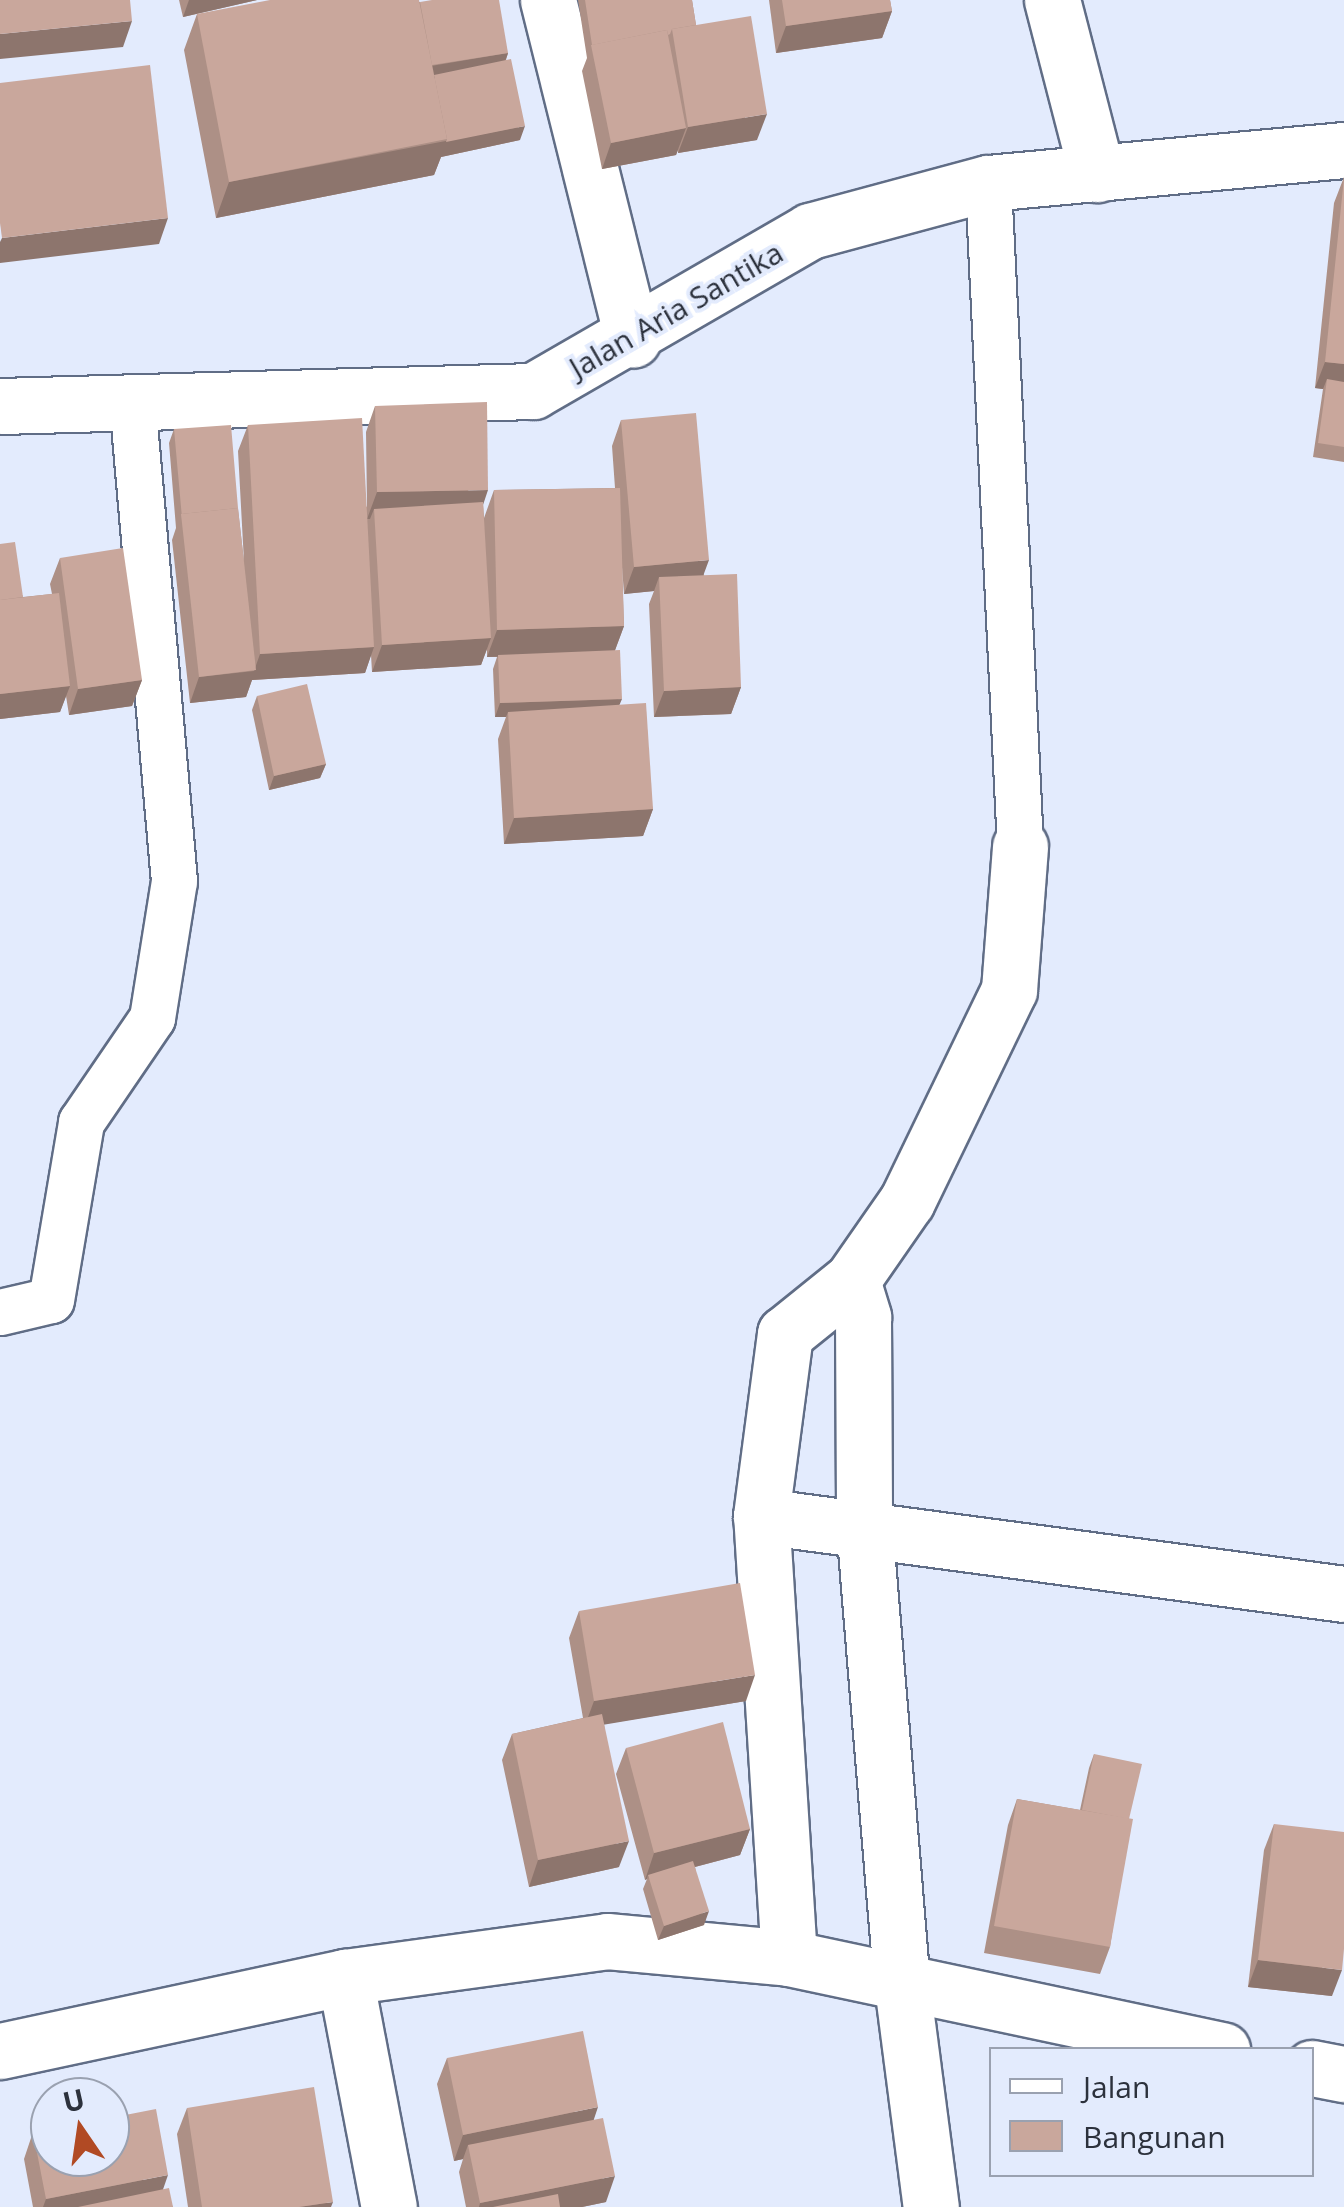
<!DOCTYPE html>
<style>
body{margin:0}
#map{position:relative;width:1344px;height:2207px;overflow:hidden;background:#e3ebfd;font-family:"Open Sans",sans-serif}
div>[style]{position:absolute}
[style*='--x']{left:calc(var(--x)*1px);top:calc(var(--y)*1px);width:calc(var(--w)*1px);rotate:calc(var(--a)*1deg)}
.roads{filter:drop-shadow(2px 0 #606d86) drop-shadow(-2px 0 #606d86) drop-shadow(0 2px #606d86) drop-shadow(0 -2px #606d86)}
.service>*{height:45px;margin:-22.5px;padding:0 22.5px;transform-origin:22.5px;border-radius:22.5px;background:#fff}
.minor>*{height:55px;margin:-27.5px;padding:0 27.5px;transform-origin:27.5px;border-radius:27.5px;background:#fff}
.tertiary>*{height:55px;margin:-27.5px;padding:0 27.5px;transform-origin:27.5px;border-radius:27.5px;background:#fff}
.wall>*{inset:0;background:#ad9086}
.shaded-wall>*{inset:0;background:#8d756d}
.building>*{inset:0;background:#c9a79c}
span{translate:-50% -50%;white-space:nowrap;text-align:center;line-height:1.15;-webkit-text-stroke:8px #e3ebfd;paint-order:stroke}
.street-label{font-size:30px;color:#2c313c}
.legend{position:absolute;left:989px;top:2047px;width:325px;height:130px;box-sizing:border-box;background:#e3ebfd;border:2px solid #9aa1b0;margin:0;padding:12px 18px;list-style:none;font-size:30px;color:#2c313c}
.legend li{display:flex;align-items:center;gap:20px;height:50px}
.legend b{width:50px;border:2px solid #9aa1b0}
.north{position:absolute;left:30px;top:2077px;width:100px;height:100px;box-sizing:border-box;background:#e3ebfd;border:2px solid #9aa1b0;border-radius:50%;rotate:347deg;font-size:28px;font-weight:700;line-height:40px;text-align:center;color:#2c313c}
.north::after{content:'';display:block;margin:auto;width:35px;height:45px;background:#b14a24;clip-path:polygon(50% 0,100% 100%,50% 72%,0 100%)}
</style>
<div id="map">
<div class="roads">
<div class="service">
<i style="--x:988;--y:183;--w:664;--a:87.24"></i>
<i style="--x:0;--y:1312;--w:52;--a:-13.2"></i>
<i style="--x:51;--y:1300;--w:181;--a:-80.4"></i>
<i style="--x:81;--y:1122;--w:126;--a:-55.7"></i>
<i style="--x:152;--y:1018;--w:139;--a:-80.9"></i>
<i style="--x:174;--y:881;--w:483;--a:-95"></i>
</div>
<div class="minor">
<i style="--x:548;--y:0;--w:350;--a:76"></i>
<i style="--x:1052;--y:0;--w:180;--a:75.5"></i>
<i style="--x:852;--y:1280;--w:39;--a:73"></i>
<i style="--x:863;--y:1317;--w:208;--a:89.7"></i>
<i style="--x:864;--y:1525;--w:462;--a:85.3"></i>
<i style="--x:902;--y:1985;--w:224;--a:82.6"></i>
<i style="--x:761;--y:1516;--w:588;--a:7.62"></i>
<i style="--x:789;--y:1958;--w:443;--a:-93.6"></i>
<i style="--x:761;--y:1516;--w:184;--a:-82.5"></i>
<i style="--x:785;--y:1334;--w:86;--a:-38.9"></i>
<i style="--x:852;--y:1280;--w:96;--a:-55.2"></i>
<i style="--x:907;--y:1201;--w:234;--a:-64.2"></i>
<i style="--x:1009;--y:990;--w:144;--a:-85.6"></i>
<i style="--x:345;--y:1977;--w:234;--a:79.2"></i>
<i style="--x:0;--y:2051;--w:353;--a:-12.1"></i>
<i style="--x:345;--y:1977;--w:264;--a:-7.8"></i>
<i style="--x:607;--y:1941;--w:183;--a:5.3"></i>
<i style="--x:789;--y:1958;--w:443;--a:12"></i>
<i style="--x:1312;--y:2068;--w:33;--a:11"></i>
</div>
<div class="tertiary">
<i style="--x:0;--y:406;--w:533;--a:-1.61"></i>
<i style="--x:533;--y:391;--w:320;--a:-30"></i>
<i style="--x:810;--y:231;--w:184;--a:-15.1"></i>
<i style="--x:988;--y:183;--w:358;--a:-5.3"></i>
</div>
</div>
<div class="wall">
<i style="clip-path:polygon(179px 0,257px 0,183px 17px)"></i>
<i style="clip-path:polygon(578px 0,692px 0,696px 25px,757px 140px,678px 153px,678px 150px,676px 155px,602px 169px,582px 71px,587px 58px)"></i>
<i style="clip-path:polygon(769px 0,890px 0,892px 11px,882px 38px,776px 53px)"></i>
<i style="clip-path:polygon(420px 2px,508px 53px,506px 60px,520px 140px,441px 157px,434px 175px,216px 218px,184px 50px,197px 14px)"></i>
<i style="clip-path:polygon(1344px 177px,1344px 462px,1313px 457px,1323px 389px,1315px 388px,1334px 203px)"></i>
<i style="clip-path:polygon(375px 406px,483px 504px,484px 518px,494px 490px,615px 488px,612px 446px,621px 420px,704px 575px,741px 687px,731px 714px,654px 717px,649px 604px,654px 591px,624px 594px,622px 567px,624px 626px,615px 650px,619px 705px,653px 809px,643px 836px,504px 844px,498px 739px,506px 717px,495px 717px,493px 669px,497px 657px,487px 657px,487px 649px,481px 665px,372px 672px,371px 655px,365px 673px,252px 680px,246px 697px,190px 703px,172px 540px,176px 528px,169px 443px,174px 429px,238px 509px,244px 562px,238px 451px,248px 425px,367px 507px,366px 432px)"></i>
<i style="clip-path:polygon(0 544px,23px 597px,52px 594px,50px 584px,60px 558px,142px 680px,132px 706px,69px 715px,66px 696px,60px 712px,0 719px)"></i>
<i style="clip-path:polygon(257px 696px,326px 764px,320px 778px,269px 790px,252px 710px)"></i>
<i style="clip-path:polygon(579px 1611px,746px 1701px,604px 1724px,619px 1867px,529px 1887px,502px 1760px,512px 1734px,583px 1718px,569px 1638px)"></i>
<i style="clip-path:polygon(626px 1748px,750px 1829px,740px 1855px,695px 1867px,704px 1925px,658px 1940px,643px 1889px,647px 1879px,645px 1880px,616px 1774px)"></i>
<i style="clip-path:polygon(1094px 1754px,1129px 1819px,1110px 1947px,1100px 1974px,984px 1953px,1008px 1825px,1017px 1799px,1080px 1810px,1089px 1768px)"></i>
<i style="clip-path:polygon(1274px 1824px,1332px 1996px,1248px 1987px,1264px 1850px)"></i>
<i style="clip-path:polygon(447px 2058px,594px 2120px,606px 2202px,582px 2207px,466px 2207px,459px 2172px,463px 2159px,454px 2161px,437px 2084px)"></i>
<i style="clip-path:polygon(187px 2108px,331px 2207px,188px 2207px,177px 2134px)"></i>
<i style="clip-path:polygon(33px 2132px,163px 2189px,173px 2207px,33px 2207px,24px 2159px)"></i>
</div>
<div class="shaded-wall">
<i style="clip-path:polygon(189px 0,257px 0,183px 17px)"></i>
<i style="clip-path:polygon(892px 11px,882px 38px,776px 53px,786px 26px)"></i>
<i style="clip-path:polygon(132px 21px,123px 47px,0 59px,0 34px)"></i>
<i style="clip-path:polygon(508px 53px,503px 67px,431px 79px,431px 66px)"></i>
<i style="clip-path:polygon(767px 114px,757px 140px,678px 153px,688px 127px)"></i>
<i style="clip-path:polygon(525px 126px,520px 140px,441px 157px,434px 175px,216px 218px,229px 182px)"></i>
<i style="clip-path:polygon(686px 128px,676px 155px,602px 169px,611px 143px)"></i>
<i style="clip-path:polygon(168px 218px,159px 244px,0 263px,0 242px,2px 238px)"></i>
<i style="clip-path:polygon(1325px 362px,1344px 364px,1344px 391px,1327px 379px,1323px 389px,1315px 388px)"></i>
<i style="clip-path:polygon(488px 490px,479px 517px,374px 509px,370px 519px,367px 519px,377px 492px)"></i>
<i style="clip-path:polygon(709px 560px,699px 587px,659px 577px,654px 591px,624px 594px,634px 567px)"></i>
<i style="clip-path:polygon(624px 626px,614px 653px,487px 657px,497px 630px)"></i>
<i style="clip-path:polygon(491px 638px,481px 665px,372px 672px,382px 645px)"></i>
<i style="clip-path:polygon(374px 647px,365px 673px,252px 680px,246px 697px,190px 703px,199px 677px,254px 671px,260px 654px)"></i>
<i style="clip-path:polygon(142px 680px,132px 706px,69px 715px,78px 689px)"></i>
<i style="clip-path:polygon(70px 686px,60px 712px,0 719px,0 694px)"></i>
<i style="clip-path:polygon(741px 687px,731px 714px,654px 717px,664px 691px)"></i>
<i style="clip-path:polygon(622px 699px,616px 713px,508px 712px,506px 717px,495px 717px,500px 703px)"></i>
<i style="clip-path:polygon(326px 764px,320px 778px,269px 790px,274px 776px)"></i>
<i style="clip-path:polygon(653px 809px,643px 836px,504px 844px,514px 818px)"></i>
<i style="clip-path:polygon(755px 1675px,746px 1701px,584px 1728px,594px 1701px)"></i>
<i style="clip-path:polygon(750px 1829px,740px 1855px,649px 1879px,648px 1875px,647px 1879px,645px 1880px,654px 1853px)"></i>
<i style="clip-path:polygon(629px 1841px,619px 1867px,529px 1887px,538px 1860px)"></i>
<i style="clip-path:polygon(709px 1911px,704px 1925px,658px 1940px,664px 1926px)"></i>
<i style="clip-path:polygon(1258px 1960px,1342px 1970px,1332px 1996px,1248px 1987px)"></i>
<i style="clip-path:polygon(598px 2107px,589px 2134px,468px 2145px,463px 2159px,454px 2161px,463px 2135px)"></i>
<i style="clip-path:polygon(168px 2175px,159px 2201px,131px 2207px,43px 2207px,46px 2199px)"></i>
<i style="clip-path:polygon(615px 2176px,606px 2202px,582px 2207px,479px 2207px,480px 2203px)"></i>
<i style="clip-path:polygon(333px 2202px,331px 2207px,299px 2207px)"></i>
</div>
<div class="building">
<i style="clip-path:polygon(0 0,130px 0,132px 21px,0 34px)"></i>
<i style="clip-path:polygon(270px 0,419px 0,447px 139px,229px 182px,197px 14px)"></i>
<i style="clip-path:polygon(432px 0,499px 0,508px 53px,432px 65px,420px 2px)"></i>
<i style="clip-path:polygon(585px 0,692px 0,696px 25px,672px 29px,670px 34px,668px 35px,667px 30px,592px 45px)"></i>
<i style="clip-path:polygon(782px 0,890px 0,892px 11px,786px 26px)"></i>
<i style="clip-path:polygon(751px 16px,767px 114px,688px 127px,672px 29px)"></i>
<i style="clip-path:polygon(667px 30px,686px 128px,611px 143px,591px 45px)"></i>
<i style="clip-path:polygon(511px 59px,525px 126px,446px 142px,447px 139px,434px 75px)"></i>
<i style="clip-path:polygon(150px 65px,168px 218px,2px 238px,0 223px,0 83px)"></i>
<i style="clip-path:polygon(1344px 178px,1344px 364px,1325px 362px)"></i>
<i style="clip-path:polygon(1327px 379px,1344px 382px,1344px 447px,1318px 443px)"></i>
<i style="clip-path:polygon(487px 402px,488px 490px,377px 492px,375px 406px)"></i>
<i style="clip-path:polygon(696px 413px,709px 560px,634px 567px,621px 420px)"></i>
<i style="clip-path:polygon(362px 418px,374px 647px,260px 654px,248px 425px)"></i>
<i style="clip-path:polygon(231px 425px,238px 508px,181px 514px,182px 518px,174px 429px)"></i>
<i style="clip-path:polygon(620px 488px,624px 626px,497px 630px,494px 490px)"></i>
<i style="clip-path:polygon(483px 502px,491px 638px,382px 645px,374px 509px)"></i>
<i style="clip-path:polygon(238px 508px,256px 670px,199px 677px,181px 514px)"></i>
<i style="clip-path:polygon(15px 542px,23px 597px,0 600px,0 544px)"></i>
<i style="clip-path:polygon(123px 548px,142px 680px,78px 689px,60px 558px)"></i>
<i style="clip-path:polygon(737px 574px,741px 687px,664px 691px,659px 577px)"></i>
<i style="clip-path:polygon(59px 593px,70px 686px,0 694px,0 600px)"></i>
<i style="clip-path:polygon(620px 650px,622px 699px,500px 703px,498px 655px)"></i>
<i style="clip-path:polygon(307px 684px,326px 764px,274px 776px,257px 696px)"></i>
<i style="clip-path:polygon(646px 703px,653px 809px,514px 818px,508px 712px)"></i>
<i style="clip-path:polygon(740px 1583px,755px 1675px,594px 1701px,579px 1611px)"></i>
<i style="clip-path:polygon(602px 1714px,629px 1841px,538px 1860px,512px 1734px)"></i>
<i style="clip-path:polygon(723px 1722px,750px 1829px,654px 1853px,626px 1748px)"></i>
<i style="clip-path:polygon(1094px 1754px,1142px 1764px,1129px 1819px,1082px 1810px)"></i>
<i style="clip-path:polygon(1017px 1799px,1133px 1819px,1110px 1947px,994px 1926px)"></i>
<i style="clip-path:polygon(1274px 1824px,1344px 1832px,1344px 1949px,1342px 1970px,1258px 1960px)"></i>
<i style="clip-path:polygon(693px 1861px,709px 1911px,664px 1926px,648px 1875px)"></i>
<i style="clip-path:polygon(583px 2031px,598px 2107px,463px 2135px,447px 2058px)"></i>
<i style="clip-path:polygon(314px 2087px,333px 2202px,299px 2207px,202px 2207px,187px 2108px)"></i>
<i style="clip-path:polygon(156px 2109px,168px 2175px,46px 2199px,33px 2132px,50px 2129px,50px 2157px,110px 2157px,110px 2118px)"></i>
<i style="clip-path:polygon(603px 2118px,615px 2176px,480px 2203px,468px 2145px)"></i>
<i style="clip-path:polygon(169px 2188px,173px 2207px,78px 2207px)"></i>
<i style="clip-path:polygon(558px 2194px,560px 2207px,493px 2207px)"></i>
</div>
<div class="street-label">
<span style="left:676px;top:310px;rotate:-30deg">Jalan Aria Santika</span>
</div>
<ul class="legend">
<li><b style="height:12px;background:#fff"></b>Jalan</li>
<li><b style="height:28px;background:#c9a79c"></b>Bangunan</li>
</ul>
<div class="north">U</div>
</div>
